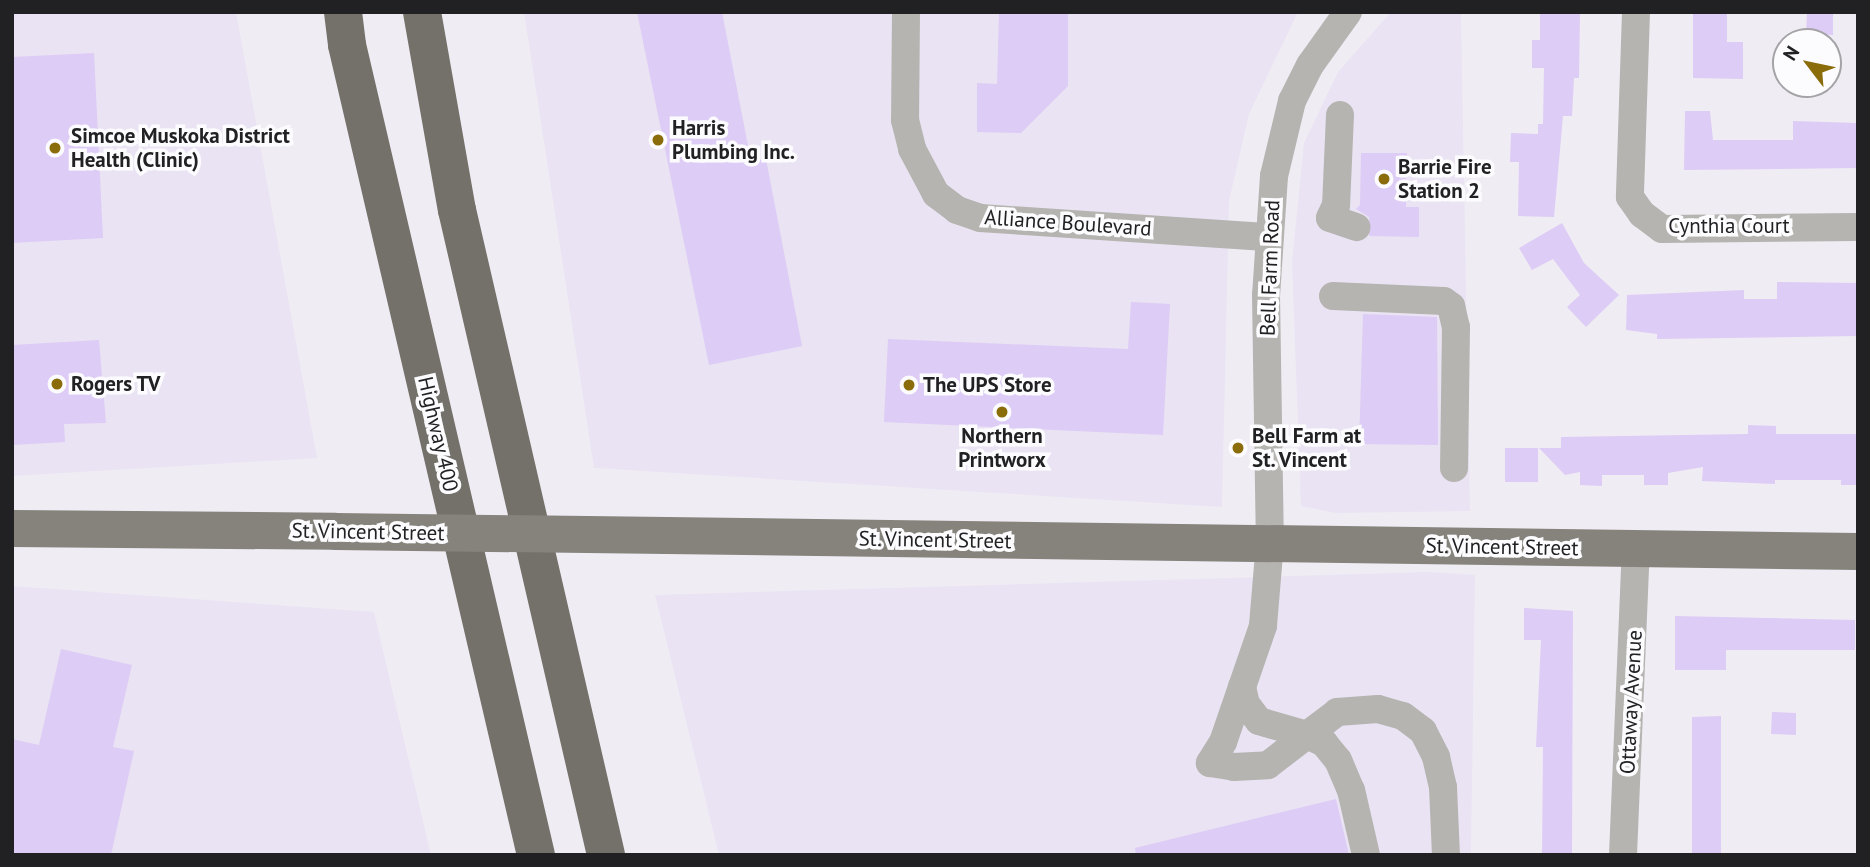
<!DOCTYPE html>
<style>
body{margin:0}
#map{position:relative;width:1870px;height:867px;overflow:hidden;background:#f0ecf4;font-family:"PT Sans",sans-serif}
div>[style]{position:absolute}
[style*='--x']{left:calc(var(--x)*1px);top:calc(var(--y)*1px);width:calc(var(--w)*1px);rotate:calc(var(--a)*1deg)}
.built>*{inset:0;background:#eae3f3}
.building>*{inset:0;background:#ddccf5}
.minor>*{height:28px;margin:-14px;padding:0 14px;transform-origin:14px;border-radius:14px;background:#b5b4b0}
.major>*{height:37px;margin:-18.5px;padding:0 18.5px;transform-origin:18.5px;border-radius:18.5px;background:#85837c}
.highway>*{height:38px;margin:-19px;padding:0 19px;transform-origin:19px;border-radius:19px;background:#74716a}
.major-bridge>*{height:37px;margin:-18.5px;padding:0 18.5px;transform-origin:18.5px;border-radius:18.5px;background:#85837c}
.dots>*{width:19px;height:19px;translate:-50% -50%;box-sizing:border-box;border:4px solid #fcfbfe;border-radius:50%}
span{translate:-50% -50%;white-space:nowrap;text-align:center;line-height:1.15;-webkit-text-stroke:7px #fcfbfe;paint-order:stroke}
.poi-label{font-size:21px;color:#212022;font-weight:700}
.left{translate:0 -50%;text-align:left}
.street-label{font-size:21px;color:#212022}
.frame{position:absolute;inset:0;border:14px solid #212022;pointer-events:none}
.north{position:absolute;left:1772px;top:28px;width:70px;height:70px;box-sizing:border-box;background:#fcfbfe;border:2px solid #a4a3a6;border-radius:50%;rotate:302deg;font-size:19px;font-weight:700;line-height:28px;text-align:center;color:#212022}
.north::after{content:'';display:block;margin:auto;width:24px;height:32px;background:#8a6c0b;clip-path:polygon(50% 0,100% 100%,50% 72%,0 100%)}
</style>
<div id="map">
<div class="built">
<i style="clip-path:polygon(12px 12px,236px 12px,317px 458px,12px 476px)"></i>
<i style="clip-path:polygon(524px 12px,1298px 12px,1249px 114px,1229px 201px,1222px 507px,594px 468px)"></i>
<i style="clip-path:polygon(1391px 12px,1461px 12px,1470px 511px,1336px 513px,1301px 506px,1292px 262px,1304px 143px,1338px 72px)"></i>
<i style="clip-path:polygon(1428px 572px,1475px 575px,1471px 855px,719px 855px,655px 595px)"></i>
<i style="clip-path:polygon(12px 586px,374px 612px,431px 855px,12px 855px)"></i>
</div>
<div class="building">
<i style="clip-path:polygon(637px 12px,722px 12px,751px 161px,766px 159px,802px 346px,709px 365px)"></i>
<i style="clip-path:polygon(999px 12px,1068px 12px,1068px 86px,1021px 133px,977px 132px,977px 83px,997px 84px)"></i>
<i style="clip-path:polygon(1540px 12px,1580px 12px,1579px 78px,1574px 78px,1572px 116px,1563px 116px,1554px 217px,1518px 216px,1519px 162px,1510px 162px,1511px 133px,1538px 134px,1538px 124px,1543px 124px,1544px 68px,1532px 68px,1532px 40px,1540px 40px)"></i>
<i style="clip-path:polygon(1693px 12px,1727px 12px,1727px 42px,1743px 42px,1743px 79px,1693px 78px)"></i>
<i style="clip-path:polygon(1807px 12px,1833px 12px,1833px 35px,1806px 34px)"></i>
<i style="clip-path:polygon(94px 53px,103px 238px,12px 243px,12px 57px)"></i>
<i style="clip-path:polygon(1685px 111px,1710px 111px,1713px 140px,1793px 140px,1793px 121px,1857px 123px,1858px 168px,1684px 170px)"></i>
<i style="clip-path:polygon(1361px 153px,1407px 153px,1406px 207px,1419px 207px,1419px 237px,1369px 236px,1369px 217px,1356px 209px,1360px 205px)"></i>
<i style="clip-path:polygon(1562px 223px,1584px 263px,1619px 295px,1586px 327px,1567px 307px,1580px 295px,1553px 259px,1532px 270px,1519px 248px)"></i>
<i style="clip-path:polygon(1777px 282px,1858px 283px,1858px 336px,1657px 339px,1657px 334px,1626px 330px,1627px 295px,1744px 290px,1744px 299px,1777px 299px)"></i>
<i style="clip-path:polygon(1131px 302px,1170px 304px,1163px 435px,884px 422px,888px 339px,1128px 349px)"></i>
<i style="clip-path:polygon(1363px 314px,1437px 317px,1438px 445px,1359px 444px)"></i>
<i style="clip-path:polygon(99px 340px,106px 423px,64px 424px,65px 442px,12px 445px,12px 345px)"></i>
<i style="clip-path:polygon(1748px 425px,1776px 426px,1776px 434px,1858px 434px,1858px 485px,1841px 485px,1841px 480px,1775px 480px,1775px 484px,1702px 481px,1703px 467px,1668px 473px,1668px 485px,1644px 485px,1644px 475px,1602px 475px,1602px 486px,1580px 485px,1580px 472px,1565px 475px,1539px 448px,1561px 448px,1561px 437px,1748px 434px)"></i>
<i style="clip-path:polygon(1505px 448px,1538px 448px,1538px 482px,1505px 482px)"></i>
<i style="clip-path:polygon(1524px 608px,1573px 611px,1572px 855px,1542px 855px,1543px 747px,1536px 747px,1541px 640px,1524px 640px)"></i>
<i style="clip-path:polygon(1675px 616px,1855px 620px,1855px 650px,1726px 650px,1726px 670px,1675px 670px)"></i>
<i style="clip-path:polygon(61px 649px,132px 665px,113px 747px,134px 751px,111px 855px,12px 855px,12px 739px,39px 745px)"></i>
<i style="clip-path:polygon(1772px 712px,1796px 713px,1796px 735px,1771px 734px)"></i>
<i style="clip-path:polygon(1721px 716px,1721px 855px,1692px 855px,1692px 717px)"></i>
<i style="clip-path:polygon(1336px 799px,1349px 855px,1136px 855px,1135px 848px)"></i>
</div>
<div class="minor">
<i style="--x:906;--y:12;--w:108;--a:90.5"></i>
<i style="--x:905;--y:120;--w:30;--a:76"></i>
<i style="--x:912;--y:149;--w:51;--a:61.9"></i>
<i style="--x:936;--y:194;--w:26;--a:37"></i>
<i style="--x:957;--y:210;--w:24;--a:19"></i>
<i style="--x:980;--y:218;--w:290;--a:3.8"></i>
<i style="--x:1348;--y:12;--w:65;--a:125.6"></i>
<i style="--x:1310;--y:65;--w:40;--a:116.6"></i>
<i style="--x:1292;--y:101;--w:77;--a:103.5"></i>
<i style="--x:1274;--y:176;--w:119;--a:93.8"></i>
<i style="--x:1266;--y:295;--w:247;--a:89.1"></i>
<i style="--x:1270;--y:542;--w:84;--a:94.8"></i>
<i style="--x:1263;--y:626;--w:123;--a:109"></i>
<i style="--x:1223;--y:742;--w:25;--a:122"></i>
<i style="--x:1210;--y:763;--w:24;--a:9"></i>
<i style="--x:1234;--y:767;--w:34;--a:-3"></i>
<i style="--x:1268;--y:765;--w:49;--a:-37.6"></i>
<i style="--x:1307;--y:735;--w:19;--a:25"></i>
<i style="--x:1324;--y:743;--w:22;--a:51"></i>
<i style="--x:1338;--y:760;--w:33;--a:67"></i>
<i style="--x:1351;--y:790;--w:67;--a:77"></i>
<i style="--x:1636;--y:12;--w:185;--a:91.9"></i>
<i style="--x:1630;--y:197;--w:21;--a:55"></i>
<i style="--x:1642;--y:214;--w:25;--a:37"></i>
<i style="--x:1662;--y:229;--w:196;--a:-0.6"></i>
<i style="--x:1340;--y:115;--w:90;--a:92.5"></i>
<i style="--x:1336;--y:205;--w:14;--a:115"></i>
<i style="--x:1330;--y:218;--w:28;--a:19"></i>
<i style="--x:1333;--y:296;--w:111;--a:2.6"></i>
<i style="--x:1444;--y:301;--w:9;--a:36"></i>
<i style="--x:1451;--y:306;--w:22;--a:77"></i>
<i style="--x:1456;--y:327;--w:141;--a:90.8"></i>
<i style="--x:1242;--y:687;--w:17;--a:77"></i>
<i style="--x:1246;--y:704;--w:21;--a:53"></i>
<i style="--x:1259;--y:721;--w:50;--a:16.3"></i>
<i style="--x:1307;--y:735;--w:38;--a:-37"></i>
<i style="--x:1337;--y:712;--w:41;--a:-4.2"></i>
<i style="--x:1378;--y:709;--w:26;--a:16"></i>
<i style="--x:1403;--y:716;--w:25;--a:37"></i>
<i style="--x:1423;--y:731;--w:29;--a:63"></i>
<i style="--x:1436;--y:757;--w:31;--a:77"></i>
<i style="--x:1443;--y:787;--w:68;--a:87.5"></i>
<i style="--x:1623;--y:855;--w:306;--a:-87.6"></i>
</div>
<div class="major">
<i style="--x:12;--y:528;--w:323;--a:0.5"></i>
<i style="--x:666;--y:535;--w:1192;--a:0.77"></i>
</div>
<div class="highway">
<i style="--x:343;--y:12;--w:33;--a:83"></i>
<i style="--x:347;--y:45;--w:832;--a:76.87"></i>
<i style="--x:422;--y:12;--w:201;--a:80"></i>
<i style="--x:457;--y:210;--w:662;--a:76.99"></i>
</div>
<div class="major-bridge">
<i style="--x:335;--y:531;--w:331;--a:0.7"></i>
</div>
<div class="dots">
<i style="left:658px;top:140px;background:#8a6c0b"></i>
<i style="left:55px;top:148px;background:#8a6c0b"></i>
<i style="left:1384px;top:179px;background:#8a6c0b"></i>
<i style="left:57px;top:384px;background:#8a6c0b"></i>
<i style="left:909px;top:385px;background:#8a6c0b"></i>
<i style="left:1002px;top:412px;background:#8a6c0b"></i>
<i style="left:1238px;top:448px;background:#8a6c0b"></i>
</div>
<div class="poi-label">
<span class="left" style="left:672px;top:140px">Harris<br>Plumbing Inc.</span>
<span class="left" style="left:71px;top:148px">Simcoe Muskoka District<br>Health (Clinic)</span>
<span class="left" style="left:1398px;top:179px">Barrie Fire<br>Station 2</span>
<span class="left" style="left:71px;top:384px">Rogers TV</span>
<span class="left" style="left:923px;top:385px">The UPS Store</span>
<span style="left:1002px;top:448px">Northern<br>Printworx</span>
<span class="left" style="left:1252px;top:448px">Bell Farm at<br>St. Vincent</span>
</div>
<div class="street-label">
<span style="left:1068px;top:223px;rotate:4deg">Alliance Boulevard</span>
<span style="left:1729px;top:226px">Cynthia Court</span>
<span style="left:1270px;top:268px;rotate:-88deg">Bell Farm Road</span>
<span style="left:438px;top:434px;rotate:77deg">Highway 400</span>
<span style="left:368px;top:532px;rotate:1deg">St. Vincent Street</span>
<span style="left:935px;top:540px;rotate:1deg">St. Vincent Street</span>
<span style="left:1502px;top:547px;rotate:1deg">St. Vincent Street</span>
<span style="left:1631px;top:702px;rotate:-87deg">Ottaway Avenue</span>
</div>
<div class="frame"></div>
<div class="north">N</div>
</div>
